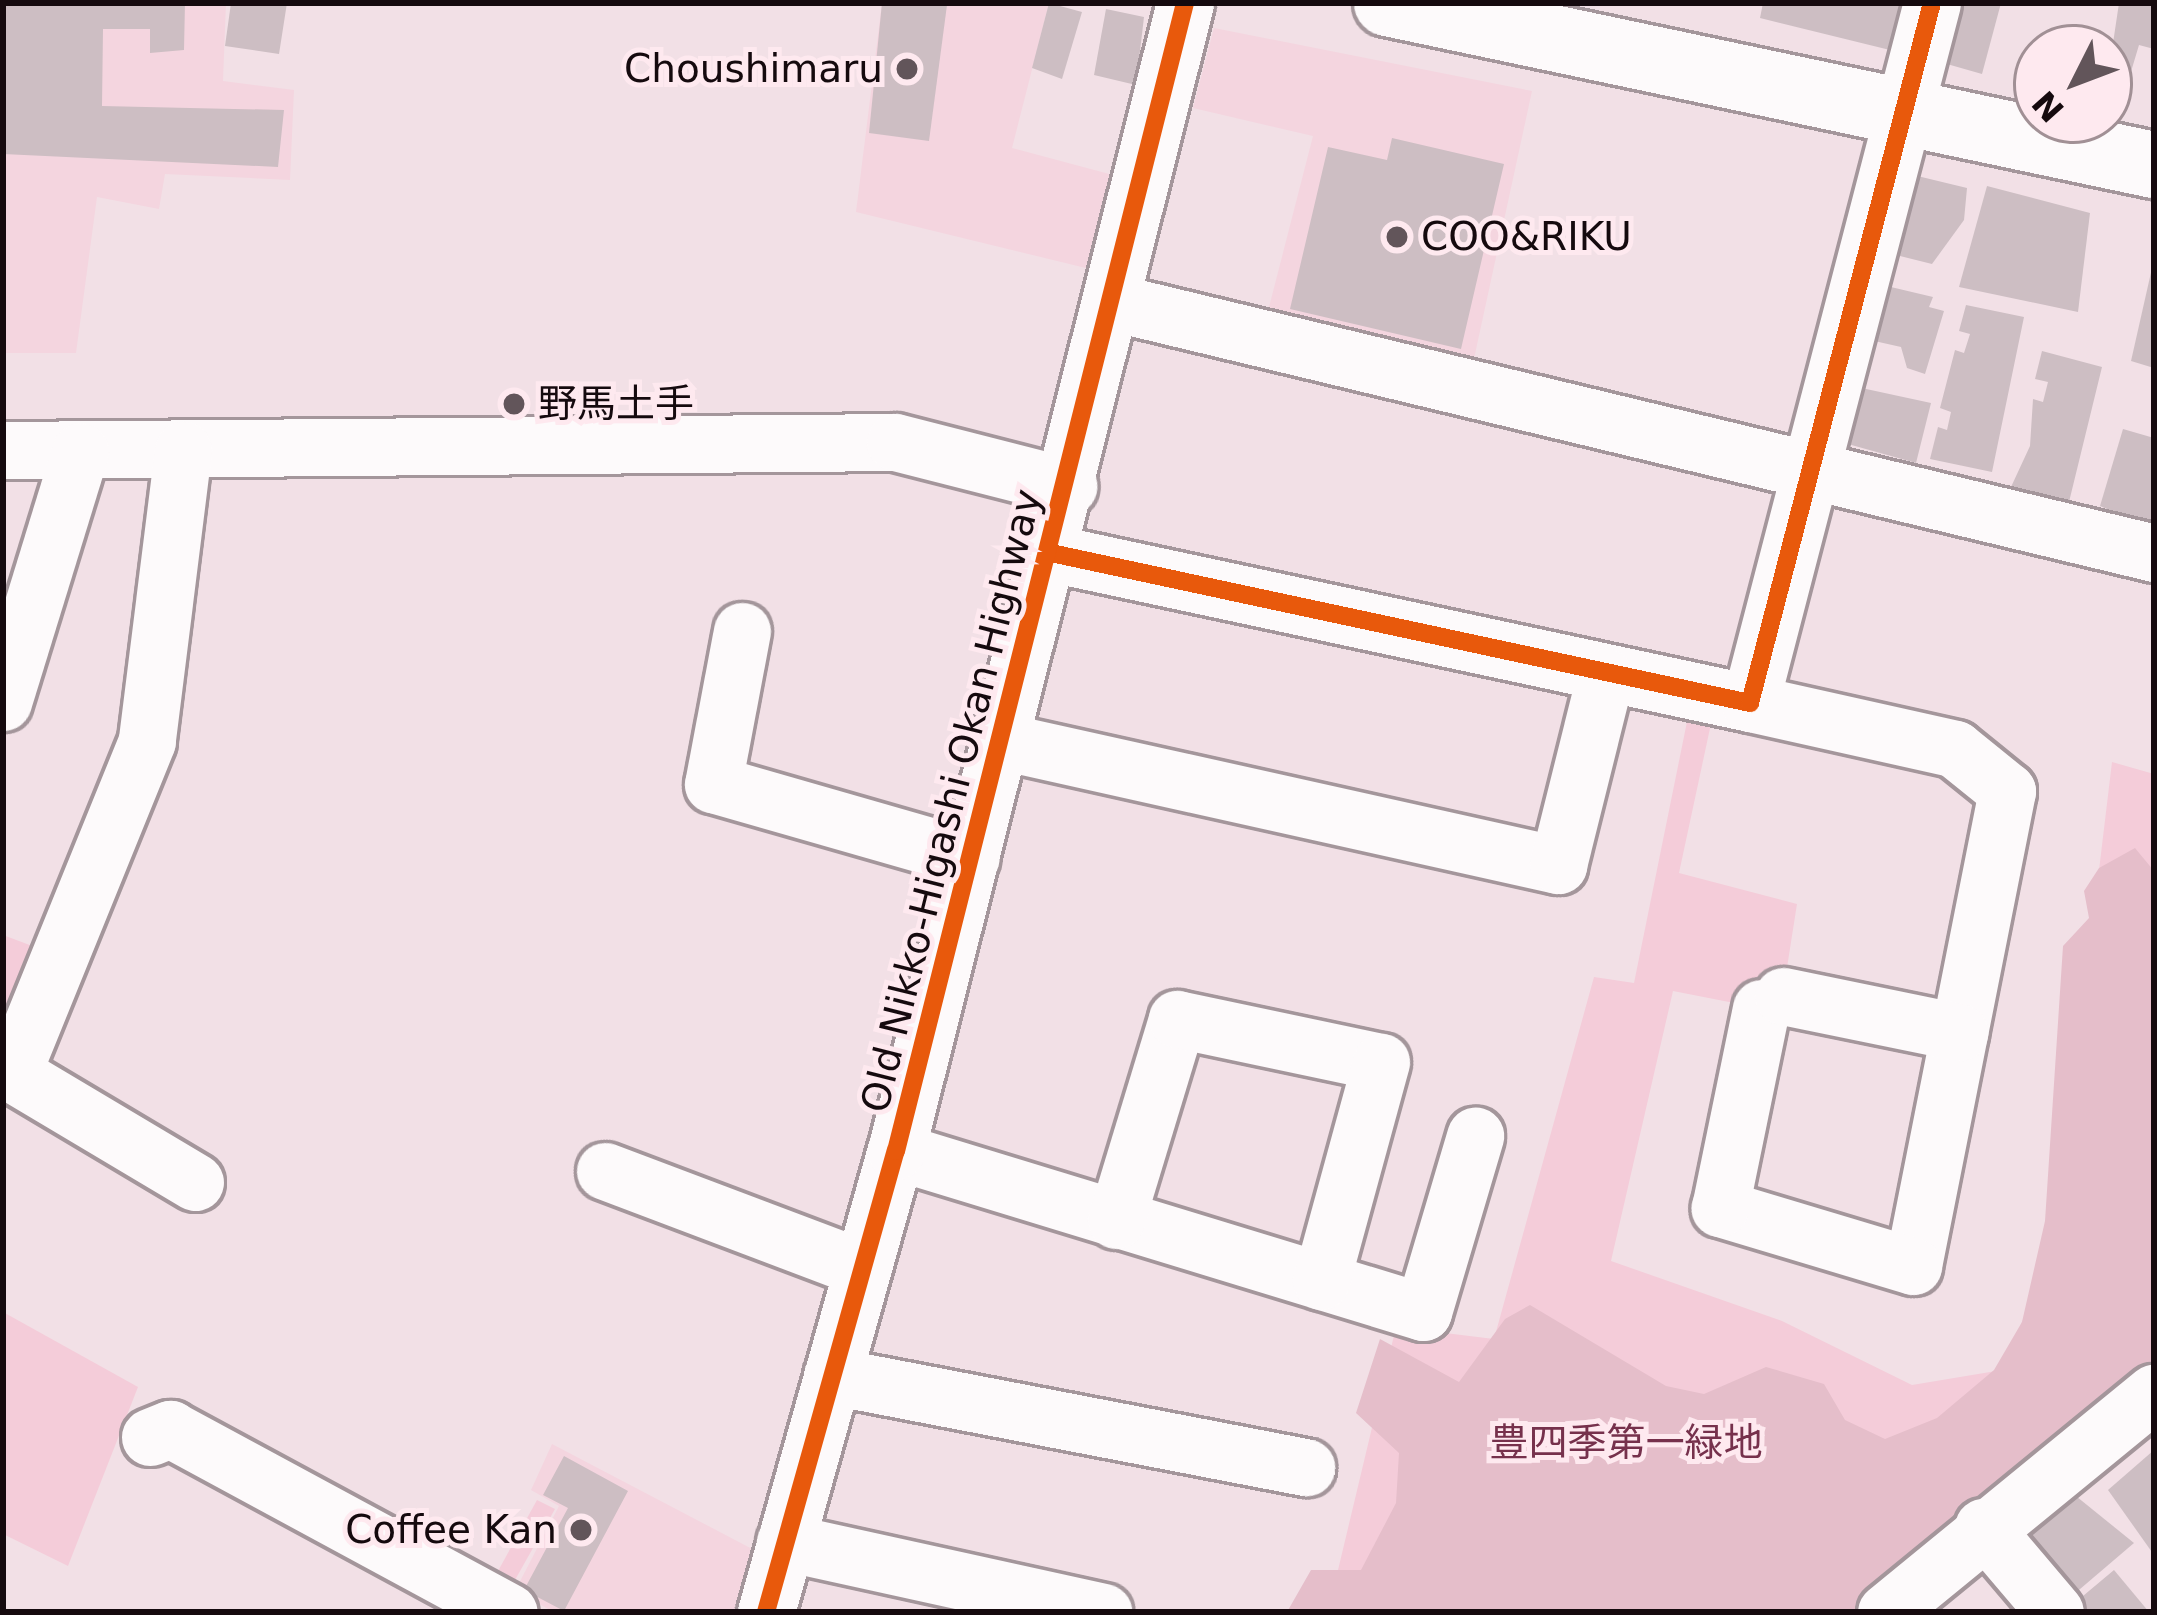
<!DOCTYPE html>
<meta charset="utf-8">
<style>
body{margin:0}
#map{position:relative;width:2157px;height:1615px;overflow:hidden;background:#f2e0e6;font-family:"DejaVu Sans","Noto Sans JP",sans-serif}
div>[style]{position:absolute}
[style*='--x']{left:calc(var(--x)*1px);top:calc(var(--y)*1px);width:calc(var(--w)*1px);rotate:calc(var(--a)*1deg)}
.built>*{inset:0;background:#f4d5df}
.green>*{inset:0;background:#f4ccd9}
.forest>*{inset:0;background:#e5beca}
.building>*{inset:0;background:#cdbec3}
.roads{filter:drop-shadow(3px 0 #a4969b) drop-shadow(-3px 0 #a4969b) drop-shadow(0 3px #a4969b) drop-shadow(0 -3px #a4969b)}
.minor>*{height:57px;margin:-28.5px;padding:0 28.5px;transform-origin:28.5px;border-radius:28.5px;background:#fdfafb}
.highway>*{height:66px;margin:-33px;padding:0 33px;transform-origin:33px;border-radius:33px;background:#fdfafb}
.cycleway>*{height:18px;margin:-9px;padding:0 9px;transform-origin:9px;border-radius:9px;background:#e8590c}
.dots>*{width:33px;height:33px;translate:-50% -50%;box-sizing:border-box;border:6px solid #fee9ef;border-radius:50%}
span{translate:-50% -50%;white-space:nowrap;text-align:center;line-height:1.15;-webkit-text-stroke:10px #fee9ef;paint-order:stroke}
.poi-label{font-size:39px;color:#150a0e}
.right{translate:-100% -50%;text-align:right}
.left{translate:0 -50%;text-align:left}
.street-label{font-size:39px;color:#150a0e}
.park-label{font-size:39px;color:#76314c}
.frame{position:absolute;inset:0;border:6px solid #150a0e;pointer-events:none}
.north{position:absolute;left:2013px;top:24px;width:120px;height:120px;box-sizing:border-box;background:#fee9ef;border:3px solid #a19095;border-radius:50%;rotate:228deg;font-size:33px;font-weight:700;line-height:48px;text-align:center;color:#150a0e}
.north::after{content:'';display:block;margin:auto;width:42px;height:54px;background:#62555a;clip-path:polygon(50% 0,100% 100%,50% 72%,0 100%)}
</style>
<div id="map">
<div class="built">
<i style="clip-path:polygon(3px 3px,226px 3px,223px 81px,294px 90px,290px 180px,165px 174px,159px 209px,97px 197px,76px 353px,3px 353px)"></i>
<i style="clip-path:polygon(882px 3px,1049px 3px,1012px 148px,1113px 175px,1094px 270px,856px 212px)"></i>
<i style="clip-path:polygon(1214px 28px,1532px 91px,1472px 368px,1267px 315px,1313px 136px,1193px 108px)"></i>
<i style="clip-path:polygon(552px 1444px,758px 1552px,742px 1612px,554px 1612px,515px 1591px,559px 1506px,531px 1490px)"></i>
</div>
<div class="green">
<i style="clip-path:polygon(1691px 702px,1715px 705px,1679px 873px,1797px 904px,1780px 1012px,1673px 991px,1611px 1261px,1782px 1321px,1912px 1385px,2002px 1370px,2054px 1245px,2112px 762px,2154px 774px,2154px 1378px,1328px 1612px,1396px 1327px,1494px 1339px,1594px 977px,1634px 983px)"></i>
<i style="clip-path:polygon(3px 935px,59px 956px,3px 1069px)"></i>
<i style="clip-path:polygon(3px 1312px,138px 1387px,68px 1566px,3px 1534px)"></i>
<i style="clip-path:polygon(537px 1500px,555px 1509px,515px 1580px,498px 1571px)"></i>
</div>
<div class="forest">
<i style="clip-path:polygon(2135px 848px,2154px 871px,2154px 1376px,1885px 1612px,1287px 1612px,1311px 1570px,1361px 1570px,1396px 1503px,1399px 1453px,1356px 1413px,1380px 1339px,1459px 1382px,1505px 1319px,1530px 1305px,1666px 1386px,1704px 1394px,1766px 1367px,1824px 1384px,1845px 1420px,1885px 1439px,1937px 1418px,1994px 1370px,2022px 1322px,2045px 1221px,2063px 946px,2089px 918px,2084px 891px,2099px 868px)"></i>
</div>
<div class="building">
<i style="clip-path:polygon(3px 3px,185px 3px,184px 50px,150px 53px,150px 29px,103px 29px,102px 106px,284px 110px,278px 167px,3px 154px)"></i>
<i style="clip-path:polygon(231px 3px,287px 3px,279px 54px,225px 46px)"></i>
<i style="clip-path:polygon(882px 3px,947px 5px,929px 141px,869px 133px)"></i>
<i style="clip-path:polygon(1049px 3px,1082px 12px,1062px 79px,1032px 68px)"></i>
<i style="clip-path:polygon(1763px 3px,1905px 3px,1894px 51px,1760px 18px)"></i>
<i style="clip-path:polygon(1947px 3px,2001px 3px,1982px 74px,1933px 60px)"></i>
<i style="clip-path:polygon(2119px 3px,2154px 3px,2154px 49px,2139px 45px,2130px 75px,2109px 70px)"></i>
<i style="clip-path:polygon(1106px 9px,1144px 17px,1136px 85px,1094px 75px)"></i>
<i style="clip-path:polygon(1392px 138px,1504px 164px,1461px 349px,1290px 309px,1328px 147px,1387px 160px)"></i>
<i style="clip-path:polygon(1905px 173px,1967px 188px,1964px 220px,1932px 264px,1888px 253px)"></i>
<i style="clip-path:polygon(1987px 186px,2090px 213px,2078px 312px,1959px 287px)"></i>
<i style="clip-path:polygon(2152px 268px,2154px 268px,2154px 368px,2131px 361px)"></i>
<i style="clip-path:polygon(1874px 283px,1933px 297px,1929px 307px,1944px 311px,1925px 374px,1907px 368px,1901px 347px,1861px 338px)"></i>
<i style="clip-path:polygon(1966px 305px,2024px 317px,1992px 472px,1930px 459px,1938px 427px,1947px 430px,1951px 412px,1940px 408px,1955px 350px,1964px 353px,1970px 334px,1959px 331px)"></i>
<i style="clip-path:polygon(2042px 351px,2102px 367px,2069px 502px,2011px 487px,2030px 446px,2033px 399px,2043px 402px,2048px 382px,2035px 379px)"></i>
<i style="clip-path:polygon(1843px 384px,1931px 403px,1916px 463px,1830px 439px)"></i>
<i style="clip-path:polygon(2123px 429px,2154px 438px,2154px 529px,2100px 506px)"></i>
<i style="clip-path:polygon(2154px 1450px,2154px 1555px,2108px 1490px)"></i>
<i style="clip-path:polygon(564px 1456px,628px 1491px,564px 1611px,524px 1590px,568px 1508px,543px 1495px)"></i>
<i style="clip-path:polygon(2066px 1488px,2134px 1543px,2066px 1601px,2010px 1536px)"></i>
<i style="clip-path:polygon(2114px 1570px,2149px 1612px,2086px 1612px,2077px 1601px)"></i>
</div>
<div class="roads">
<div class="minor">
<i style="--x:1112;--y:302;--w:1072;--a:13.54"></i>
<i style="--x:3;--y:450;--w:892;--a:-0.51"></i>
<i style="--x:895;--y:442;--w:179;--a:14.3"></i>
<i style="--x:183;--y:450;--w:293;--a:97.1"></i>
<i style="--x:147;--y:741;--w:358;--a:112.1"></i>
<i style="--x:12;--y:1073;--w:213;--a:30.8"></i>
<i style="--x:1051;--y:553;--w:715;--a:12.11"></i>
<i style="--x:1750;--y:703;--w:723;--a:-75.43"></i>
<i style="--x:742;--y:631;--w:156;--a:100.7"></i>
<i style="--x:713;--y:784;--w:268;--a:16"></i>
<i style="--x:3;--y:702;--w:262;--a:-72.9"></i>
<i style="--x:1750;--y:703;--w:210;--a:12.6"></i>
<i style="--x:1955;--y:749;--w:67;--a:38.9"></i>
<i style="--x:2007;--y:791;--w:484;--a:101.2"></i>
<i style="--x:1913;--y:1266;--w:202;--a:-163.3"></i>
<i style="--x:1720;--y:1208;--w:204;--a:-78.4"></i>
<i style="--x:1001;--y:741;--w:571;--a:12.55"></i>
<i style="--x:1558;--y:865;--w:194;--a:-76"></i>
<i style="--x:1783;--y:996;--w:180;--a:11.6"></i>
<i style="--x:896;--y:1151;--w:551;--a:16.99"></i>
<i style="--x:1423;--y:1312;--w:184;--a:-73.5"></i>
<i style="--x:605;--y:1171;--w:275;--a:20.7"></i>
<i style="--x:1116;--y:1220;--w:210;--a:-73.1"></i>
<i style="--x:1177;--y:1019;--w:208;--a:11.9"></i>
<i style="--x:1381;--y:1062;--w:227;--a:105.3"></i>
<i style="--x:832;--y:1376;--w:483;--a:10.9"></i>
<i style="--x:150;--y:1437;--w:22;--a:-22"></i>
<i style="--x:170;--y:1429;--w:385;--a:28.4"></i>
<i style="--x:1983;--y:1527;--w:111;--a:49.7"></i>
<i style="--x:785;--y:1542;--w:326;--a:12.4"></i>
<i style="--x:766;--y:1612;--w:479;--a:-74.3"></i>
<i style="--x:896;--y:1151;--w:1184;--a:-75.87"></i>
<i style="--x:1886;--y:1612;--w:346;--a:-39.3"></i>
</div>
<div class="highway">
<i style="--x:1387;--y:3;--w:784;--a:11.93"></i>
</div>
</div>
<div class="cycleway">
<i style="--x:1051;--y:553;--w:715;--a:12.11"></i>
<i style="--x:1750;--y:703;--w:723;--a:-75.43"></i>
<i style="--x:766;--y:1612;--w:479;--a:-74.3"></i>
<i style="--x:896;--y:1151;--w:1184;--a:-75.87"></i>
</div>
<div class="dots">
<i style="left:907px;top:69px;background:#62555a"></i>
<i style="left:1397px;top:237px;background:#62555a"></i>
<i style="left:514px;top:404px;background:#62555a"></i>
<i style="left:581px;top:1530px;background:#62555a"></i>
</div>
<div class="poi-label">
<span class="right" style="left:883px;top:69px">Choushimaru</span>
<span class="left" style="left:1421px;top:237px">COO&amp;RIKU</span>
<span class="left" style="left:538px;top:404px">野馬土手</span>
<span class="right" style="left:557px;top:1530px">Coffee Kan</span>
</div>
<div class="street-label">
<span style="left:952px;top:801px;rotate:-76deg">Old Nikko-Higashi Okan Highway</span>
</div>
<div class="park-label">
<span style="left:1626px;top:1443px">豊四季第一緑地</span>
</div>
<div class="frame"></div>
<div class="north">N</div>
</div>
